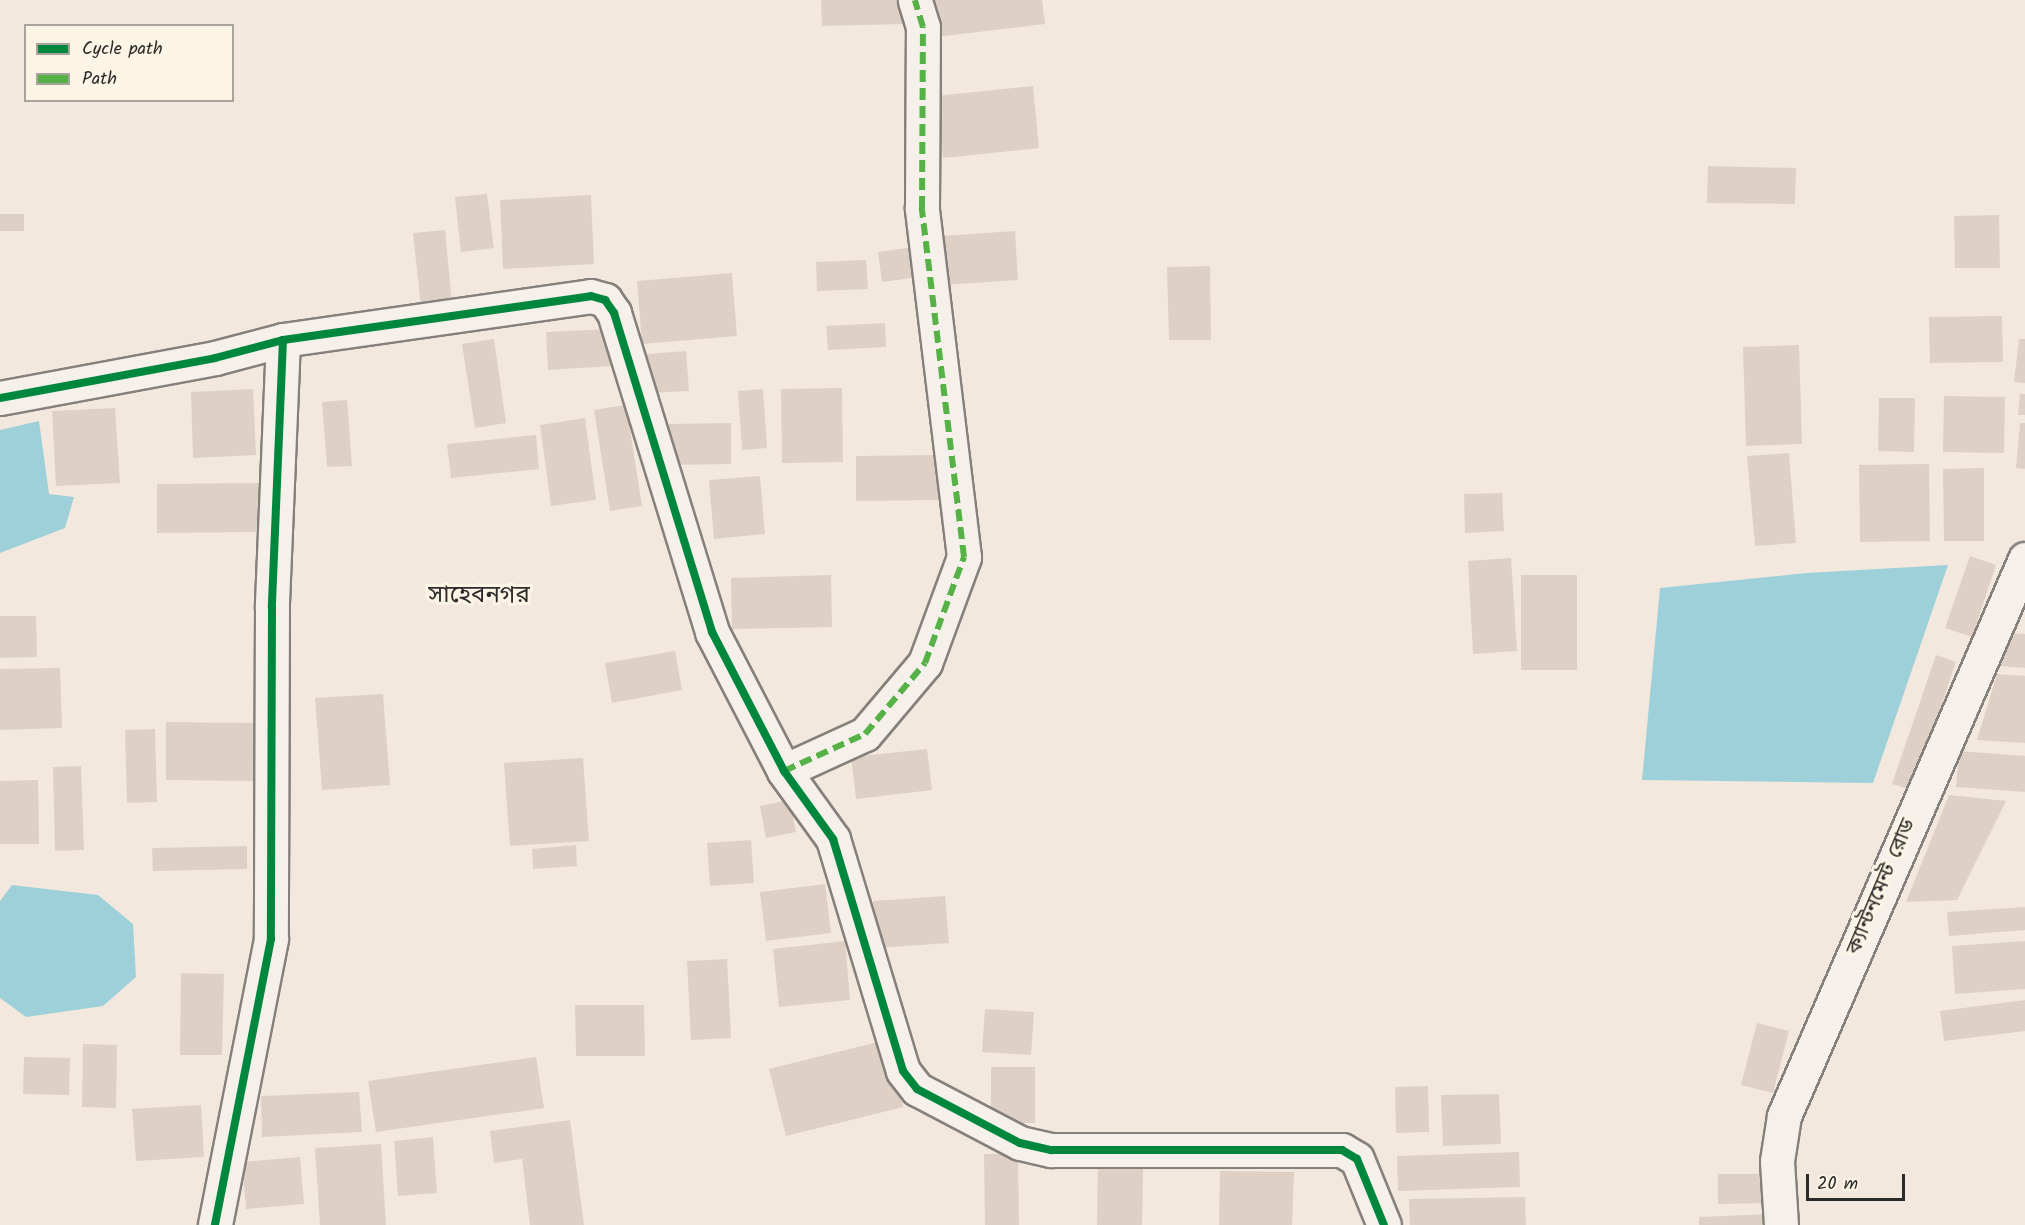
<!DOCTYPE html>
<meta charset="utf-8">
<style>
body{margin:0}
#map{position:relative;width:2025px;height:1225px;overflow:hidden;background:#f3e8dd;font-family:Kalam,"Noto Sans Bengali",sans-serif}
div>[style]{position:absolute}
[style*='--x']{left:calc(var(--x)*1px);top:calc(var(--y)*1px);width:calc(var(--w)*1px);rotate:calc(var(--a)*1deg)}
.water>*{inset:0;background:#9ed0da}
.building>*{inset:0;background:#dfd0c6}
.roads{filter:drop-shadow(2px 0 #85807b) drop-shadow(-2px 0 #85807b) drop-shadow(0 2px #85807b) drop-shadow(0 -2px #85807b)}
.minor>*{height:33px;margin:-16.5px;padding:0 16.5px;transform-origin:16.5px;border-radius:16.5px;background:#f5f0ea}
.major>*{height:33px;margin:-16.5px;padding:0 16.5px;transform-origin:16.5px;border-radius:16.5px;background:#f5f0ea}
.quiet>*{height:6px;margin-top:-3px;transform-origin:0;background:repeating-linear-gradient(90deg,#56b246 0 12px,transparent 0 18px)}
.cycleway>*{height:8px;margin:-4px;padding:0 4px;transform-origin:4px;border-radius:4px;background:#00873e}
span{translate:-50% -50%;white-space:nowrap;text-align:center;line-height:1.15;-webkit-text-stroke:6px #fcf5e5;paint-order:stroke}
.street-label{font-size:21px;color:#2b2b2b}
.quarter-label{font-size:24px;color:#2b2b2b}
.legend{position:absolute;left:24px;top:24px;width:210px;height:78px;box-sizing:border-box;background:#fcf5e5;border:2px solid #a8a49b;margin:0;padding:8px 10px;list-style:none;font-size:18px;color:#2b2b2b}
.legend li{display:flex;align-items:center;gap:12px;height:30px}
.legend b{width:30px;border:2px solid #a8a49b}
.scale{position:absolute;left:1806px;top:1174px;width:99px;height:27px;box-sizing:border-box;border:3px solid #2b2b2b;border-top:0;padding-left:8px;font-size:18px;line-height:21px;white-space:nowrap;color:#2b2b2b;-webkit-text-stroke:4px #fcf5e5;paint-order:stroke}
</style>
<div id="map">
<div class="water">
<i style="clip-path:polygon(39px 421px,49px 494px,74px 497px,65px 528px,0 553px,0 430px)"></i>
<i style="clip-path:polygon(1948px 565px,1873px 783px,1642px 780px,1660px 588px,1807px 573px)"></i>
<i style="clip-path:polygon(12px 885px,98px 895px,133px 924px,136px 977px,103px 1006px,26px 1017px,0 998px,0 901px)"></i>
</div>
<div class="building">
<i style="clip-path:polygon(821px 0,904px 0,905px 24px,822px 26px)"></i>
<i style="clip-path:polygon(932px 0,1042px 0,1045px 24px,936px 37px)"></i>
<i style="clip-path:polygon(1033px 86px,1039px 148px,943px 158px,936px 96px)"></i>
<i style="clip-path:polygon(1708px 166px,1796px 168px,1795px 204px,1707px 203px)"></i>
<i style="clip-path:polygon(487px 194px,494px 248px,461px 252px,455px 197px)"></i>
<i style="clip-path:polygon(591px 195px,594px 264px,503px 269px,500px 200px)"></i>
<i style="clip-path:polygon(0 214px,24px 214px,24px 231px,0 231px)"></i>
<i style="clip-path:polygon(1999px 215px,2000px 268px,1955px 268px,1954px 216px)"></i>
<i style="clip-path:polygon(445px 230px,452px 304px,421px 307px,413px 233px)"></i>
<i style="clip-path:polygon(1015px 231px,1018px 280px,944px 285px,941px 236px)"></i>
<i style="clip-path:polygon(921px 246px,926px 276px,882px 282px,878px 252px)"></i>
<i style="clip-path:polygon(866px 260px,868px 289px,817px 291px,816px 262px)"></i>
<i style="clip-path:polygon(1210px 266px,1211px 340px,1169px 340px,1167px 267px)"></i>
<i style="clip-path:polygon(732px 273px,737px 336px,642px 344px,637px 281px)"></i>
<i style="clip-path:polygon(2002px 316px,2003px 362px,1930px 363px,1929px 317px)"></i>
<i style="clip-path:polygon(885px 323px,886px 347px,828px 350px,826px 326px)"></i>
<i style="clip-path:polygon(608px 329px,611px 366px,548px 370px,546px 332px)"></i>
<i style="clip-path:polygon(494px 339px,506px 423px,475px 428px,462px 344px)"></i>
<i style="clip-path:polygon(2019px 339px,2025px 339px,2025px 383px,2014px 382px)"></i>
<i style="clip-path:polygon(1799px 345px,1802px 444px,1746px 446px,1743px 347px)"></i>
<i style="clip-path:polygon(686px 351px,689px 391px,649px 393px,647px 354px)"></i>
<i style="clip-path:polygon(842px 388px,843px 462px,782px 463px,781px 389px)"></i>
<i style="clip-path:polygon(253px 389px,256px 455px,193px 458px,191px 392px)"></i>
<i style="clip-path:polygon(763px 389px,767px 448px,742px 450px,738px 391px)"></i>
<i style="clip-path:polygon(2020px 394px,2025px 394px,2025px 415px,2018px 415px)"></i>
<i style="clip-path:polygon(1944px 396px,2005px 397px,2004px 453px,1943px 452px)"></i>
<i style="clip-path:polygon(1879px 398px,1915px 398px,1914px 452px,1878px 451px)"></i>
<i style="clip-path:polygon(347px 400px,352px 466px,327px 467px,322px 402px)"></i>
<i style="clip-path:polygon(626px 405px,642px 506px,610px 511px,594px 410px)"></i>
<i style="clip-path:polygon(115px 408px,120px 483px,56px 486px,52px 411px)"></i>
<i style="clip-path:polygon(585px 418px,596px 500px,551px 506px,540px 425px)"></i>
<i style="clip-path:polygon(731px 423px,731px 464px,670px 465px,669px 424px)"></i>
<i style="clip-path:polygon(2020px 423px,2025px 423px,2025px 469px,2016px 468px)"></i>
<i style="clip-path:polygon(536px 435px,539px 469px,451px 478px,447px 444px)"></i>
<i style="clip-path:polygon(1789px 453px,1796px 543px,1755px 546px,1747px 456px)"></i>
<i style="clip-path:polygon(939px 455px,939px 500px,856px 501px,856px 456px)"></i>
<i style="clip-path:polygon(1929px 464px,1930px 541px,1860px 542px,1859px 465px)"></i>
<i style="clip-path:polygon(1984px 468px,1984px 541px,1944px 541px,1943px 469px)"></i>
<i style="clip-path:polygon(760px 476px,765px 534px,714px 539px,709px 480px)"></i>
<i style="clip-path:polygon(262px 483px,263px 532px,157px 533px,157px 484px)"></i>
<i style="clip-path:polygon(1502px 493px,1504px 531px,1465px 533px,1464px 494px)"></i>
<i style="clip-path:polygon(1970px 556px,1996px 565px,1972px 637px,1945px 628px)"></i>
<i style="clip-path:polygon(1511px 558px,1517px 651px,1473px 654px,1468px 561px)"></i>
<i style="clip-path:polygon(831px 575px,832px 627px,732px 629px,731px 578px)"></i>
<i style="clip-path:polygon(1521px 575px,1577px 575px,1577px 670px,1521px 670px)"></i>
<i style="clip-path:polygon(0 616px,36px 616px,37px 657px,0 658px)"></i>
<i style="clip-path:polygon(2002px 633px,2025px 634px,2025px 668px,2000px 666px)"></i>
<i style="clip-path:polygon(675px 651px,682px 690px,612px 703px,605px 663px)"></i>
<i style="clip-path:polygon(1936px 655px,1956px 662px,1912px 790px,1892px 784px)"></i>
<i style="clip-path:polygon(60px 668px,62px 728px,0 730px,0 669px)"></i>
<i style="clip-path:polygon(1997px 674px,2025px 676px,2025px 743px,1977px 740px)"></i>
<i style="clip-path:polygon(383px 694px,390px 785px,322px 790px,315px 698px)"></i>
<i style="clip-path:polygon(166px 722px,253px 723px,253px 781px,166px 780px)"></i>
<i style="clip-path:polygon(155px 729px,157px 802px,127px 803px,125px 730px)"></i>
<i style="clip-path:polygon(927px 749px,932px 790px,856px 799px,851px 757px)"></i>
<i style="clip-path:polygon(1959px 751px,2025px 756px,2025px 792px,1956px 787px)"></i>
<i style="clip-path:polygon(583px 758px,589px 841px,510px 846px,504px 763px)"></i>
<i style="clip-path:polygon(81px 766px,84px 850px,55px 851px,53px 767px)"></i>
<i style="clip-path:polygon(38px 780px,39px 844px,0 844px,0 781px)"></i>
<i style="clip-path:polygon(1949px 795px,2006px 801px,1957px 900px,1906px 902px)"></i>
<i style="clip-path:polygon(790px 800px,796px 832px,766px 838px,760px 806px)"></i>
<i style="clip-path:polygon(751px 840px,754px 883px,710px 886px,707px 843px)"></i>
<i style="clip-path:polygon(576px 845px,577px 866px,533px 869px,532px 849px)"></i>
<i style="clip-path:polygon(247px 846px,247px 869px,153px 871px,152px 848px)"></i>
<i style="clip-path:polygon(825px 884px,831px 933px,766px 941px,760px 892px)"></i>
<i style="clip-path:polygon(945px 896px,949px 943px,876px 948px,873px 901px)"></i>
<i style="clip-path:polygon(2025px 907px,2025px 930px,1949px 936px,1947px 912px)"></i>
<i style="clip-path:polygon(845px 941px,850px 1000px,779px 1007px,773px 949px)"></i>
<i style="clip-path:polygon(2025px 941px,2025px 989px,1955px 994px,1952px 946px)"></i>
<i style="clip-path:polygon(727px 959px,731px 1038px,691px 1040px,687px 961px)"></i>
<i style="clip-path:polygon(181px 973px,224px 974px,222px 1055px,180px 1055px)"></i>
<i style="clip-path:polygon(2025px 1000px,2025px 1031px,1944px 1041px,1940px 1011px)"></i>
<i style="clip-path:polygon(575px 1005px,644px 1005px,645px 1056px,576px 1056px)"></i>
<i style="clip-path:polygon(985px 1009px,1034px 1012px,1031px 1055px,982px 1052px)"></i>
<i style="clip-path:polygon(1757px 1023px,1789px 1031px,1773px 1093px,1741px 1085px)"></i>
<i style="clip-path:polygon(886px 1040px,903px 1107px,786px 1136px,769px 1069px)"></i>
<i style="clip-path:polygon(83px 1044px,117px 1045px,116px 1108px,82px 1107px)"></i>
<i style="clip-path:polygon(24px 1057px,70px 1058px,69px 1095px,23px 1094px)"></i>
<i style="clip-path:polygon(536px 1057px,544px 1108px,376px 1132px,368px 1081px)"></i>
<i style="clip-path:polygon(991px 1067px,1035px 1067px,1035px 1123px,991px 1123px)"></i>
<i style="clip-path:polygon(1428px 1086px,1429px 1132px,1396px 1133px,1395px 1087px)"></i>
<i style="clip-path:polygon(359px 1092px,362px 1132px,262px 1137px,261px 1096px)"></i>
<i style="clip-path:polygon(1499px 1094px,1501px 1144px,1443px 1146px,1441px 1095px)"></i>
<i style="clip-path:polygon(201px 1105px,204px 1157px,136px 1161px,132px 1109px)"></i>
<i style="clip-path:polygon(570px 1120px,584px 1225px,530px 1225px,522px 1159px,494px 1163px,490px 1131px)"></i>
<i style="clip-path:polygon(433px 1137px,437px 1193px,398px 1196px,394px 1141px)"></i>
<i style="clip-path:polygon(381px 1144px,386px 1225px,320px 1225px,315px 1148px)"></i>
<i style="clip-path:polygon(1519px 1152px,1520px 1187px,1398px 1191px,1397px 1156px)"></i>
<i style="clip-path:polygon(984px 1154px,1018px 1154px,1019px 1225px,985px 1225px)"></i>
<i style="clip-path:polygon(300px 1157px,304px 1204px,246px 1209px,242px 1162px)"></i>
<i style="clip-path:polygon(1098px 1167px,1143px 1168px,1142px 1225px,1097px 1225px)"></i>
<i style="clip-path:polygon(1220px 1171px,1294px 1172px,1292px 1225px,1219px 1225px)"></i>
<i style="clip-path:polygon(1718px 1174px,1770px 1174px,1770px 1203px,1718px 1204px)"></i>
<i style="clip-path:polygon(1525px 1197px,1526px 1225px,1410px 1225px,1409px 1199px)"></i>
<i style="clip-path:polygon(1771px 1214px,1771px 1225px,1699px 1225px,1699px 1217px)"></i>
</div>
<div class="roads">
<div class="minor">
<i style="--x:283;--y:340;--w:311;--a:-8.1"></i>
<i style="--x:591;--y:296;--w:15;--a:16"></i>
<i style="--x:605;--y:300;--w:16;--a:55"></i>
<i style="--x:614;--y:313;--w:334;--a:72.9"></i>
<i style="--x:712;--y:632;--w:157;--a:62.6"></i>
<i style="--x:784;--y:771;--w:84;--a:54.2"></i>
<i style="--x:833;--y:839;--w:242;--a:73.2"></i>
<i style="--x:903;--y:1071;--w:23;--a:52"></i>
<i style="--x:917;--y:1089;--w:116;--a:27.7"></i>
<i style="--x:1020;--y:1143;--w:32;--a:13"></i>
<i style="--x:1051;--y:1150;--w:291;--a:0"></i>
<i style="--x:1342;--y:1150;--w:17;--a:31"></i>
<i style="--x:1357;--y:1159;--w:71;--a:67.8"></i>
<i style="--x:0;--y:398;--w:219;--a:-10.5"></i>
<i style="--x:215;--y:358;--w:70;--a:-14.8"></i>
<i style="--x:283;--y:340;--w:268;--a:92.4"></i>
<i style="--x:272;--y:608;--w:331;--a:90.2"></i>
<i style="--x:271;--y:939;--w:291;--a:101.1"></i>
<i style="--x:784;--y:771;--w:89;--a:-24.6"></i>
<i style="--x:865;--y:734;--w:93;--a:-49.8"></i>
<i style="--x:925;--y:663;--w:113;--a:-69.8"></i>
<i style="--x:964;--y:557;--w:352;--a:-96.9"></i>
<i style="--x:922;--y:208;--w:181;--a:-89.7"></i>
<i style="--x:923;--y:27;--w:28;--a:-107"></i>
</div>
<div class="major">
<i style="--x:1781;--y:1225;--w:64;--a:-93.6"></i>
<i style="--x:1777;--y:1161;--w:46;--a:-81.2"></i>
<i style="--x:1784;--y:1116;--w:607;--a:-66.6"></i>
</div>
</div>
<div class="quiet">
<i style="--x:784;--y:771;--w:89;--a:-24.6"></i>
<i style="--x:865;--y:734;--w:93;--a:-49.8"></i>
<i style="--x:925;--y:663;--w:113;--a:-69.8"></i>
<i style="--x:964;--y:557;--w:352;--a:-96.9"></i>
<i style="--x:922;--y:208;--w:181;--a:-89.7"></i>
<i style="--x:923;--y:27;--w:28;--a:-107"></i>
</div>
<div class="cycleway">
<i style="--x:283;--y:340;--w:311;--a:-8.1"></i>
<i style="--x:591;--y:296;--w:15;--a:16"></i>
<i style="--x:605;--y:300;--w:16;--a:55"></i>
<i style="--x:614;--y:313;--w:334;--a:72.9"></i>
<i style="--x:712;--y:632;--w:157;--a:62.6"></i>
<i style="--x:784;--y:771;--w:84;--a:54.2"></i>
<i style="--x:833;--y:839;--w:242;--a:73.2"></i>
<i style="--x:903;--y:1071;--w:23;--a:52"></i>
<i style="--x:917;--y:1089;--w:116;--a:27.7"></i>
<i style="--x:1020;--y:1143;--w:32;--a:13"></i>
<i style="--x:1051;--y:1150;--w:291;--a:0"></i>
<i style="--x:1342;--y:1150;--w:17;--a:31"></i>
<i style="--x:1357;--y:1159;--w:71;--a:67.8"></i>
<i style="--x:0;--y:398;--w:219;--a:-10.5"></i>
<i style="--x:215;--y:358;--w:70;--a:-14.8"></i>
<i style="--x:283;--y:340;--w:268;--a:92.4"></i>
<i style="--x:272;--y:608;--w:331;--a:90.2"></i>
<i style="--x:271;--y:939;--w:291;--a:101.1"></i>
</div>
<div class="street-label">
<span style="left:1882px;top:887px;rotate:-67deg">ক্যান্টনমেন্ট রোড</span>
</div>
<div class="quarter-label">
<span style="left:479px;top:596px">সাহেবনগর</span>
</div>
<ul class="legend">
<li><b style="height:8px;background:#00873e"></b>Cycle path</li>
<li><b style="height:8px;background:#56b246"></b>Path</li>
</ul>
<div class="scale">20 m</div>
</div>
